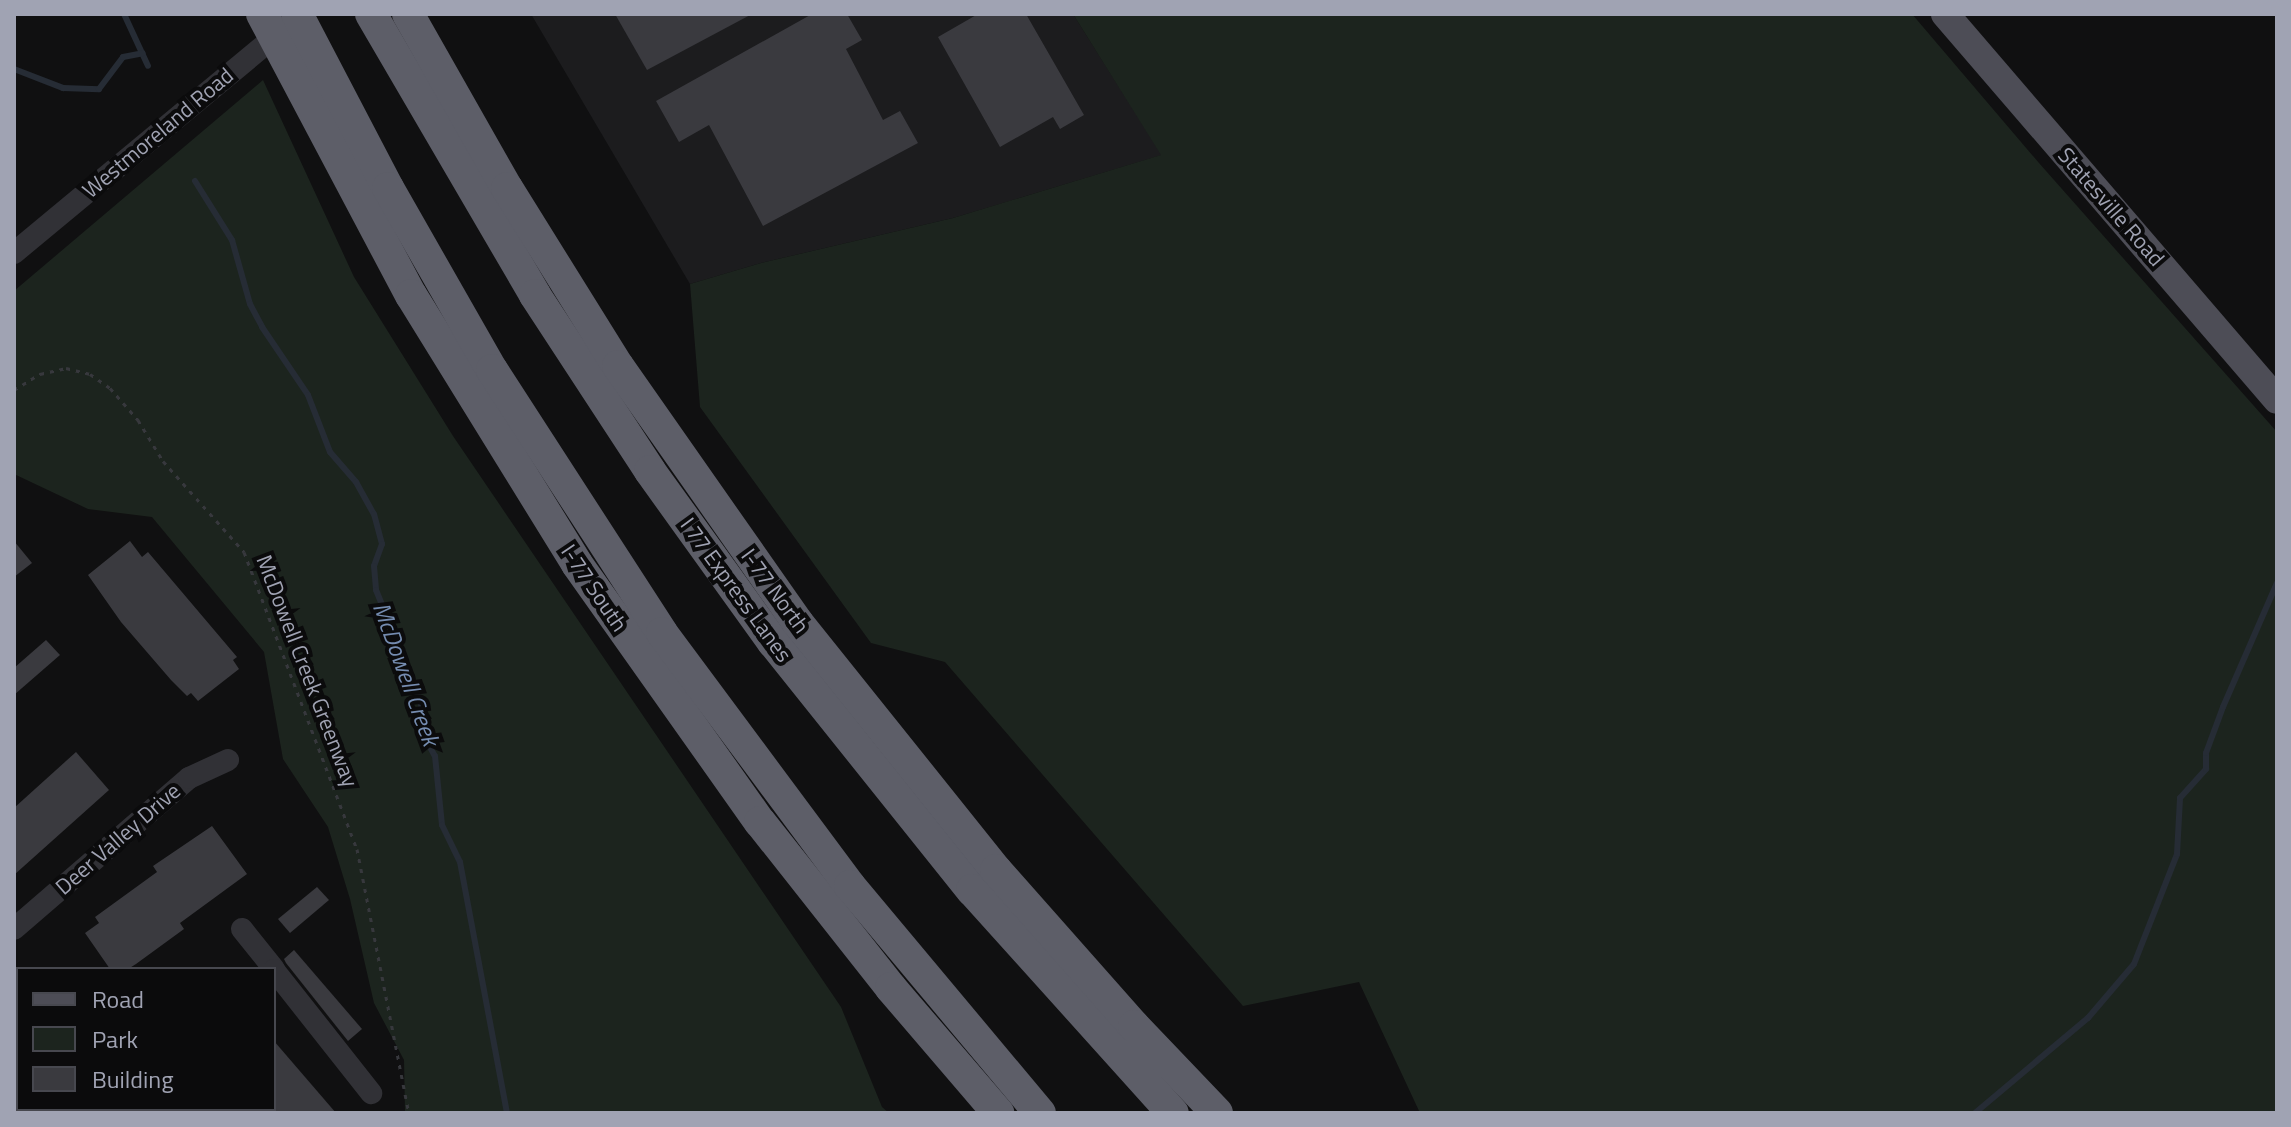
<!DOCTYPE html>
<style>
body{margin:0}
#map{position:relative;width:2291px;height:1127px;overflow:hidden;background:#101011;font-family:"Titillium Web",sans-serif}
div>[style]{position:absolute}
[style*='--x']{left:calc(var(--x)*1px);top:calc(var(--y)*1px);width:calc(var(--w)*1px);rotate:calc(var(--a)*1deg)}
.built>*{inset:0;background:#1c1c1e}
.green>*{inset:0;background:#1c241e}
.stream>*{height:6px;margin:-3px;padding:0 3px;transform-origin:3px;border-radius:3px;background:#262c35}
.building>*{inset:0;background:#3a3a3f}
.path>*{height:3px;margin-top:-1.5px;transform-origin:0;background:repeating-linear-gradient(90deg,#37383d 0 4px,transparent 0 10px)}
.minor>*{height:22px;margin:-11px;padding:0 11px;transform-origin:11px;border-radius:11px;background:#313136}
.major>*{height:28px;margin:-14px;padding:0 14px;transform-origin:14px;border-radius:14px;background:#4d4d56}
.highway>*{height:32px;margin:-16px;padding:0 16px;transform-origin:16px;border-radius:16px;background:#5d5e68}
span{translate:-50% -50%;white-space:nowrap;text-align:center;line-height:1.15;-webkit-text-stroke:8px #0b0b0c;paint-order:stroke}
.street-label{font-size:22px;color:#a0a3b3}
.water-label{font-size:24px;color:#758cb0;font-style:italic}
.frame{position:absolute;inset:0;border:16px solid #a0a3b3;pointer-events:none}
.legend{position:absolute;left:16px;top:967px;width:260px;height:144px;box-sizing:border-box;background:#0b0b0c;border:2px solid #47484f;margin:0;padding:10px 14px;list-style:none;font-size:24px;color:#a0a3b3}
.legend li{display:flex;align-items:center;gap:16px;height:40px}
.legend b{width:40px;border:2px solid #47484f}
</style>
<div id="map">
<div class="built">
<i style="clip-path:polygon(531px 14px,1073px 14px,1162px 155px,953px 218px,761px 263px,690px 284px)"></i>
</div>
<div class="green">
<i style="clip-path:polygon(1073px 14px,1912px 14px,2039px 163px,2277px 432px,2277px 1113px,1420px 1113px,1359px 982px,1243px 1006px,945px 662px,871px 643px,700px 407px,690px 284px,761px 263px,953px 218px,1161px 155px)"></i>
<i style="clip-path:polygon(263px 80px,354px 277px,453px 436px,841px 1007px,882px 1107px,889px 1113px,405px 1113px,404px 1060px,374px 1003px,350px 899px,328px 827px,283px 759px,264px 652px,152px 517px,88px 509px,14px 474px,14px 291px)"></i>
</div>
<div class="stream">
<i style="--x:124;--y:14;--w:57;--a:65.2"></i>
<i style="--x:14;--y:69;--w:53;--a:21.2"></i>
<i style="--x:63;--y:88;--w:36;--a:2"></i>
<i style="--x:99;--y:89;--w:40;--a:-53"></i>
<i style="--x:123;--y:57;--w:20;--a:-11"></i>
<i style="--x:195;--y:181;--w:70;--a:57.9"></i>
<i style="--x:232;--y:240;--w:66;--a:74.3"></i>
<i style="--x:250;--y:304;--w:26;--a:62"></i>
<i style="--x:262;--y:327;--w:82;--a:55.9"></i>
<i style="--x:308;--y:395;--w:61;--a:68.9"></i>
<i style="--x:330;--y:452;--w:40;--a:49"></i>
<i style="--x:356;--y:482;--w:37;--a:61"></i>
<i style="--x:374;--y:514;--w:31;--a:75"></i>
<i style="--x:382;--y:544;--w:23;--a:110"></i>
<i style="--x:374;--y:566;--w:24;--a:85"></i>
<i style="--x:376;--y:590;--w:48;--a:67.8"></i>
<i style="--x:394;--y:634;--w:40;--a:75.6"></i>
<i style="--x:404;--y:673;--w:33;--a:59"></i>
<i style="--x:421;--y:701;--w:31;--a:88"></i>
<i style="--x:422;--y:732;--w:27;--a:62"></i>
<i style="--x:435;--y:756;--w:69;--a:84.2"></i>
<i style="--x:442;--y:825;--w:41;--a:64.1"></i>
<i style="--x:460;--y:862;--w:255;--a:79.4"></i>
<i style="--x:1975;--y:1113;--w:148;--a:-40.1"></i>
<i style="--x:2088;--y:1018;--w:71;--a:-49.6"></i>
<i style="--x:2134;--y:964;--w:118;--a:-68.6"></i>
<i style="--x:2177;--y:854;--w:56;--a:-86.9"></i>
<i style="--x:2180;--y:798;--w:39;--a:-48"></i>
<i style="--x:2206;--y:769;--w:16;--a:-90"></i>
<i style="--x:2206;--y:753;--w:49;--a:-69.7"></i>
<i style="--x:2223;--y:707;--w:135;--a:-66.5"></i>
</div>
<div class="building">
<i style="clip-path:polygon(615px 14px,752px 14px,647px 70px)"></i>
<i style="clip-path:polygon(812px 14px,847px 14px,862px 40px,846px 49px,883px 120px,900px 111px,918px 143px,763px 226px,709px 125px,679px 142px,656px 101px)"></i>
<i style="clip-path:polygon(978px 14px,1026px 14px,1084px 115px,1060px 129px,1053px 117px,1000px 147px,938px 37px)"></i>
<i style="clip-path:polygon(14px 541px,32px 563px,14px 577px)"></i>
<i style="clip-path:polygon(130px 541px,142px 557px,148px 552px,237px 657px,233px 660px,239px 669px,198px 701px,191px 693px,187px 696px,171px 680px,121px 622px,88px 575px)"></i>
<i style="clip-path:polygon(46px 640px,60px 655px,14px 695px,14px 668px)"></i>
<i style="clip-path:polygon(76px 752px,109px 790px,14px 875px,14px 808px)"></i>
<i style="clip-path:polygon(212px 826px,247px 874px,180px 923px,184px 929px,136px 964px,128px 969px,110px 969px,85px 933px,99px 923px,95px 917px,157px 872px,153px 866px)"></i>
<i style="clip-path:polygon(317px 887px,329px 900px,290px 933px,278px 919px)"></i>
<i style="clip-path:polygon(294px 950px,362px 1029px,348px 1041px,286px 963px,284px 959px)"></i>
<i style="clip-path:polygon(274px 1041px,336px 1113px,274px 1113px)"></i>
</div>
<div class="path">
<i style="--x:14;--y:390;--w:31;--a:-32"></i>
<i style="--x:40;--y:374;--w:27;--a:-13"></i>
<i style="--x:66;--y:368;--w:25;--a:14"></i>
<i style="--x:90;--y:374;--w:24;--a:35"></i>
<i style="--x:110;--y:388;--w:43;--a:48.8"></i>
<i style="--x:138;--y:420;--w:48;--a:58.6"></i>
<i style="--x:163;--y:461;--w:122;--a:48.3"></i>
<i style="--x:244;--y:552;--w:318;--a:69.2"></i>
<i style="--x:357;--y:849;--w:269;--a:78.9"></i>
</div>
<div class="minor">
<i style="--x:14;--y:253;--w:349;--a:-39.7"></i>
<i style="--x:14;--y:929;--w:231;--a:-40.8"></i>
<i style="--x:189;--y:778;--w:43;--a:-24.8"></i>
<i style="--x:242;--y:929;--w:51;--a:51.3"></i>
<i style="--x:274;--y:970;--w:157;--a:51.7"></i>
</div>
<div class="major">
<i style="--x:1945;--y:14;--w:509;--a:49.3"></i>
</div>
<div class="highway">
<i style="--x:262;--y:14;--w:318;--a:62.1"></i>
<i style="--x:411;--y:295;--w:316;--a:58.3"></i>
<i style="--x:577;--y:564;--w:316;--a:54.7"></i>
<i style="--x:760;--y:822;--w:211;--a:51.7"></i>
<i style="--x:891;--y:988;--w:165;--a:49.4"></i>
<i style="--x:297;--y:14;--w:196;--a:62.4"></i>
<i style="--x:388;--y:188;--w:210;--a:60.3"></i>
<i style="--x:492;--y:370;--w:313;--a:57.1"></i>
<i style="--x:662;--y:633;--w:315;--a:53.4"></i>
<i style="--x:850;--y:886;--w:296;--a:50.1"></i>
<i style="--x:371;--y:14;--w:325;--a:59.7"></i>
<i style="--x:535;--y:295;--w:210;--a:56.8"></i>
<i style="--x:650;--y:471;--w:211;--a:54.3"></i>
<i style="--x:773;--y:642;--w:318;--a:51.3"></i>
<i style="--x:972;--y:890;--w:300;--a:48"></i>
<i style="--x:408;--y:14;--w:200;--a:60.4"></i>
<i style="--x:507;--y:188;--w:210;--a:58.1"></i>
<i style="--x:618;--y:366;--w:314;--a:55"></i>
<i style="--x:798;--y:623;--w:317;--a:51.3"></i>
<i style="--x:996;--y:870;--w:208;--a:48.5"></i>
<i style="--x:1134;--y:1026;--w:120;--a:46.3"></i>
</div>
<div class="street-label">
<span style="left:158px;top:133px;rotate:-40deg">Westmoreland Road</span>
<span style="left:2111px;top:207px;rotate:49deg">Statesville Road</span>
<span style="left:594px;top:588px;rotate:56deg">I-77 South</span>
<span style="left:736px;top:590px;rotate:54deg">I 77 Express Lanes</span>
<span style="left:775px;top:591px;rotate:54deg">I-77 North</span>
<span style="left:307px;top:671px;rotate:69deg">McDowell Creek Greenway</span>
<span style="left:118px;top:839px;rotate:-41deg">Deer Valley Drive</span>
</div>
<div class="water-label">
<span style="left:406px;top:674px;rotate:70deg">McDowell Creek</span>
</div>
<div class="frame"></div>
<ul class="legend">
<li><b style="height:10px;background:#4d4d56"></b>Road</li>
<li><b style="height:22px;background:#1c241e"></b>Park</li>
<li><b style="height:22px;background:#3a3a3f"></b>Building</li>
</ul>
</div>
